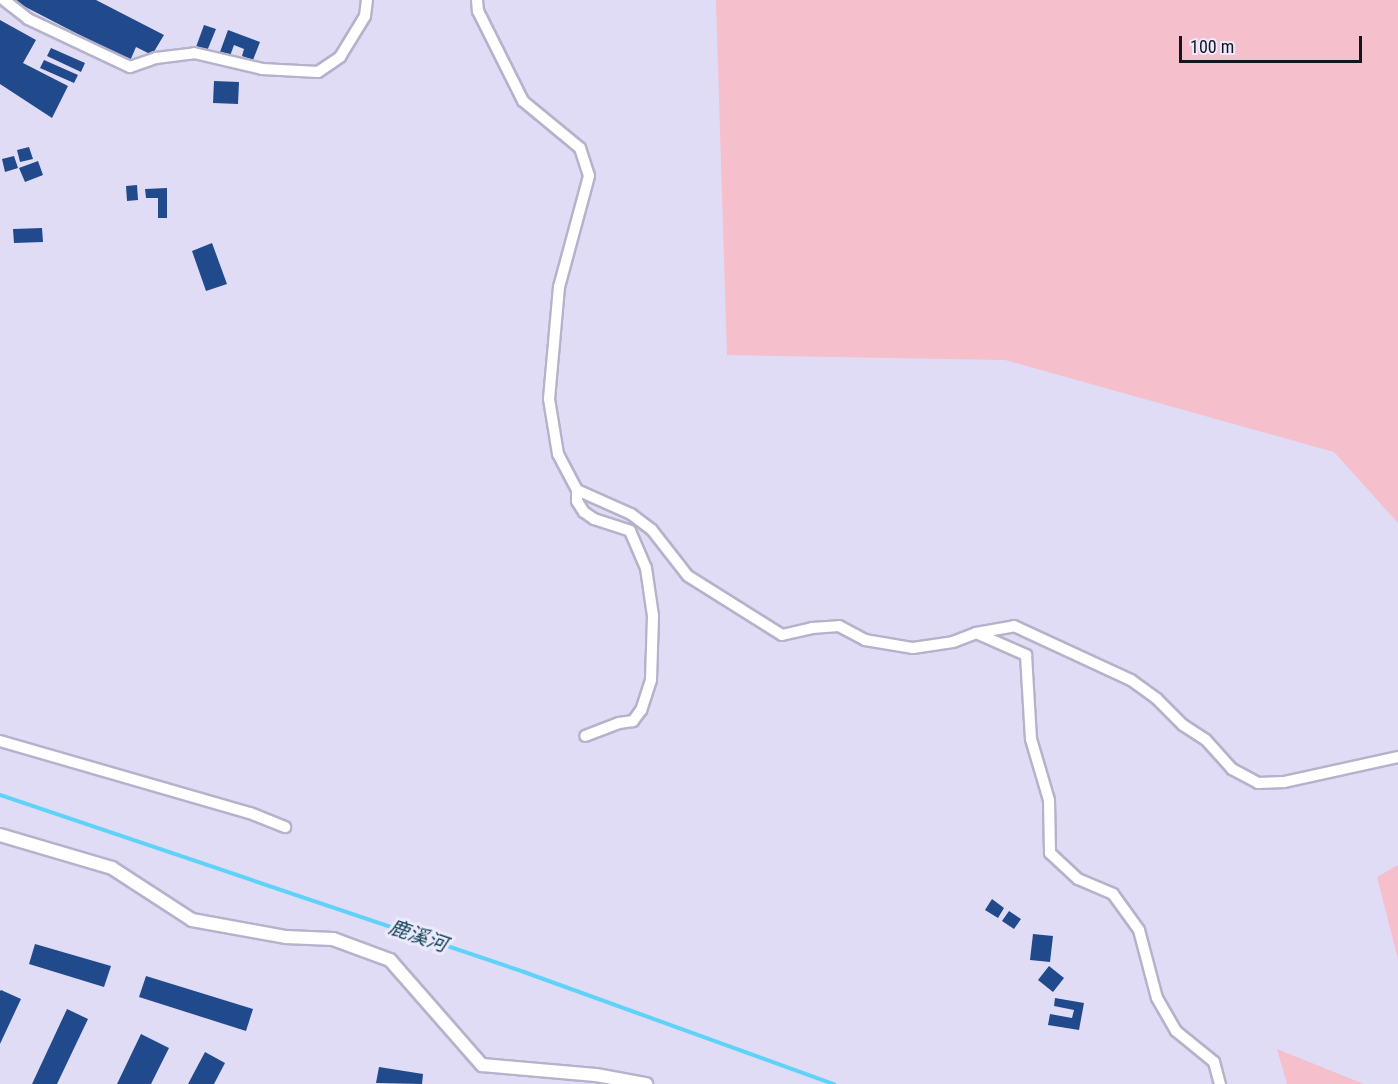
<!DOCTYPE html>
<meta charset="utf-8">
<style>
body{margin:0}
#map{position:relative;width:1398px;height:1084px;overflow:hidden;background:#e0dcf6;font-family:"Roboto Condensed","Noto Sans SC",sans-serif}
div>[style]{position:absolute}
[style*='--x']{left:calc(var(--x)*1px);top:calc(var(--y)*1px);width:calc(var(--w)*1px);rotate:calc(var(--a)*1deg)}
.green>*{inset:0;background:#f5bfcc}
.stream>*{height:4px;margin:-2px;padding:0 2px;transform-origin:2px;border-radius:2px;background:#5fd2fa}
.building>*{inset:0;background:#204a8b}
.roads{filter:drop-shadow(2px 0 #b6b2cb) drop-shadow(-2px 0 #b6b2cb) drop-shadow(0 2px #b6b2cb) drop-shadow(0 -2px #b6b2cb)}
.minor>*{height:10px;margin:-5px;padding:0 5px;transform-origin:5px;border-radius:5px;background:#fff}
.tertiary>*{height:12px;margin:-6px;padding:0 6px;transform-origin:6px;border-radius:6px;background:#fff}
span{translate:-50% -50%;white-space:nowrap;text-align:center;line-height:1.15;-webkit-text-stroke:6px #edeaff;paint-order:stroke}
.water-label{font-size:20px;color:#0a3f4f;font-style:italic}
.scale{position:absolute;left:1179px;top:36px;width:183px;height:27px;box-sizing:border-box;border:3px solid #16141d;border-top:0;padding-left:8px;font-size:18px;line-height:21px;white-space:nowrap;color:#16141d;-webkit-text-stroke:4px #edeaff;paint-order:stroke}
</style>
<div id="map">
<div class="green">
<i style="clip-path:polygon(716px 0,1398px 0,1398px 523px,1334px 452px,1005px 360px,727px 355px)"></i>
<i style="clip-path:polygon(1398px 865px,1398px 959px,1377px 877px)"></i>
<i style="clip-path:polygon(1277px 1049px,1364px 1084px,1287px 1084px)"></i>
</div>
<div class="stream">
<i style="--x:0;--y:795;--w:553;--a:18.66"></i>
<i style="--x:524;--y:972;--w:330;--a:19.9"></i>
</div>
<div class="building">
<i style="clip-path:polygon(12px 0,96px 0,164px 35px,152px 55px,136px 47px,130px 61px)"></i>
<i style="clip-path:polygon(0 20px,36px 40px,23px 63px,68px 86px,52px 118px,0 84px)"></i>
<i style="clip-path:polygon(204px 25px,216px 29px,207px 51px,196px 47px)"></i>
<i style="clip-path:polygon(228px 30px,260px 42px,253px 60px,242px 56px,244px 49px,234px 45px,230px 56px,220px 52px)"></i>
<i style="clip-path:polygon(51px 48px,85px 63px,81px 72px,47px 56px)"></i>
<i style="clip-path:polygon(44px 60px,78px 75px,74px 83px,40px 68px)"></i>
<i style="clip-path:polygon(214px 81px,239px 82px,238px 104px,213px 103px)"></i>
<i style="clip-path:polygon(29px 147px,33px 159px,20px 162px,17px 150px)"></i>
<i style="clip-path:polygon(14px 156px,18px 168px,5px 172px,2px 159px)"></i>
<i style="clip-path:polygon(38px 161px,43px 175px,25px 182px,19px 168px)"></i>
<i style="clip-path:polygon(137px 185px,138px 200px,127px 201px,126px 186px)"></i>
<i style="clip-path:polygon(167px 188px,167px 218px,158px 218px,158px 198px,146px 198px,145px 189px)"></i>
<i style="clip-path:polygon(42px 228px,43px 242px,14px 243px,13px 229px)"></i>
<i style="clip-path:polygon(212px 243px,227px 284px,206px 291px,192px 251px)"></i>
<i style="clip-path:polygon(992px 899px,1004px 908px,998px 918px,985px 910px)"></i>
<i style="clip-path:polygon(1009px 911px,1021px 919px,1014px 929px,1002px 921px)"></i>
<i style="clip-path:polygon(1033px 934px,1053px 936px,1050px 962px,1030px 960px)"></i>
<i style="clip-path:polygon(35px 944px,111px 966px,104px 987px,29px 964px)"></i>
<i style="clip-path:polygon(1049px 966px,1064px 978px,1053px 992px,1038px 980px)"></i>
<i style="clip-path:polygon(146px 976px,253px 1009px,246px 1031px,139px 997px)"></i>
<i style="clip-path:polygon(1px 990px,21px 999px,0 1044px,0 991px)"></i>
<i style="clip-path:polygon(1055px 998px,1084px 1003px,1079px 1030px,1048px 1025px,1050px 1014px,1072px 1018px,1074px 1010px,1054px 1006px)"></i>
<i style="clip-path:polygon(67px 1009px,88px 1019px,57px 1084px,32px 1084px)"></i>
<i style="clip-path:polygon(141px 1034px,169px 1048px,151px 1084px,117px 1084px)"></i>
<i style="clip-path:polygon(205px 1052px,225px 1063px,214px 1084px,188px 1084px)"></i>
<i style="clip-path:polygon(379px 1067px,423px 1074px,422px 1084px,376px 1083px)"></i>
</div>
<div class="roads">
<div class="minor">
<i style="--x:4;--y:0;--w:31;--a:38"></i>
<i style="--x:28;--y:19;--w:113;--a:25.2"></i>
<i style="--x:130;--y:67;--w:28;--a:-19"></i>
<i style="--x:156;--y:58;--w:38;--a:-7"></i>
<i style="--x:194;--y:53;--w:70;--a:13.2"></i>
<i style="--x:262;--y:69;--w:56;--a:3.1"></i>
<i style="--x:318;--y:72;--w:27;--a:-34"></i>
<i style="--x:340;--y:57;--w:48;--a:-58.6"></i>
<i style="--x:365;--y:16;--w:16;--a:-83"></i>
<i style="--x:477;--y:0;--w:11;--a:85"></i>
<i style="--x:478;--y:11;--w:101;--a:63.4"></i>
<i style="--x:523;--y:101;--w:74;--a:39.5"></i>
<i style="--x:580;--y:148;--w:29;--a:72"></i>
<i style="--x:589;--y:176;--w:115;--a:105.1"></i>
<i style="--x:559;--y:287;--w:112;--a:95.1"></i>
<i style="--x:549;--y:399;--w:56;--a:80.7"></i>
<i style="--x:558;--y:454;--w:41;--a:62.2"></i>
<i style="--x:577;--y:490;--w:11;--a:90"></i>
<i style="--x:577;--y:501;--w:13;--a:58"></i>
<i style="--x:584;--y:512;--w:12;--a:35"></i>
<i style="--x:594;--y:519;--w:38;--a:18"></i>
<i style="--x:630;--y:531;--w:40;--a:66.6"></i>
<i style="--x:646;--y:568;--w:49;--a:81.7"></i>
<i style="--x:653;--y:616;--w:64;--a:91.8"></i>
<i style="--x:651;--y:680;--w:32;--a:108"></i>
<i style="--x:641;--y:710;--w:14;--a:126"></i>
<i style="--x:633;--y:721;--w:14;--a:172"></i>
<i style="--x:619;--y:723;--w:36;--a:159"></i>
<i style="--x:577;--y:490;--w:59;--a:24"></i>
<i style="--x:631;--y:514;--w:26;--a:37"></i>
<i style="--x:652;--y:530;--w:58;--a:52"></i>
<i style="--x:688;--y:576;--w:111;--a:32.1"></i>
<i style="--x:782;--y:635;--w:31;--a:-13"></i>
<i style="--x:812;--y:628;--w:27;--a:-4"></i>
<i style="--x:839;--y:626;--w:30;--a:28"></i>
<i style="--x:865;--y:640;--w:49;--a:9.5"></i>
<i style="--x:913;--y:648;--w:40;--a:-8.5"></i>
<i style="--x:953;--y:642;--w:25;--a:-21"></i>
<i style="--x:976;--y:633;--w:39;--a:-10"></i>
<i style="--x:1014;--y:626;--w:129;--a:24.8"></i>
<i style="--x:1131;--y:680;--w:32;--a:36"></i>
<i style="--x:1157;--y:699;--w:37;--a:45"></i>
<i style="--x:1183;--y:725;--w:27;--a:33"></i>
<i style="--x:1206;--y:740;--w:39;--a:48"></i>
<i style="--x:1232;--y:769;--w:30;--a:28"></i>
<i style="--x:1258;--y:783;--w:26;--a:-2"></i>
<i style="--x:1284;--y:782;--w:117;--a:-12.4"></i>
<i style="--x:976;--y:633;--w:55;--a:23.7"></i>
<i style="--x:1026;--y:655;--w:84;--a:86.6"></i>
<i style="--x:1031;--y:739;--w:64;--a:73.6"></i>
<i style="--x:1049;--y:800;--w:53;--a:88.9"></i>
<i style="--x:1050;--y:853;--w:38;--a:43"></i>
<i style="--x:1078;--y:879;--w:38;--a:23"></i>
<i style="--x:1113;--y:894;--w:44;--a:54.2"></i>
<i style="--x:1139;--y:930;--w:70;--a:75.2"></i>
<i style="--x:1157;--y:998;--w:38;--a:60"></i>
<i style="--x:1176;--y:1031;--w:49;--a:39.2"></i>
<i style="--x:1214;--y:1062;--w:23;--a:75"></i>
<i style="--x:0;--y:741;--w:260;--a:16.1"></i>
<i style="--x:250;--y:813;--w:38;--a:22"></i>
</div>
<div class="tertiary">
<i style="--x:0;--y:835;--w:117;--a:16.4"></i>
<i style="--x:112;--y:868;--w:95;--a:33"></i>
<i style="--x:192;--y:920;--w:96;--a:10.3"></i>
<i style="--x:286;--y:937;--w:47;--a:2.4"></i>
<i style="--x:333;--y:939;--w:61;--a:20.2"></i>
<i style="--x:390;--y:960;--w:140;--a:48.8"></i>
<i style="--x:482;--y:1065;--w:114;--a:5"></i>
<i style="--x:596;--y:1075;--w:51;--a:10.2"></i>
</div>
</div>
<div class="water-label">
<span style="left:418px;top:936px;rotate:19deg">鹿溪河</span>
</div>
<div class="scale">100 m</div>
</div>
